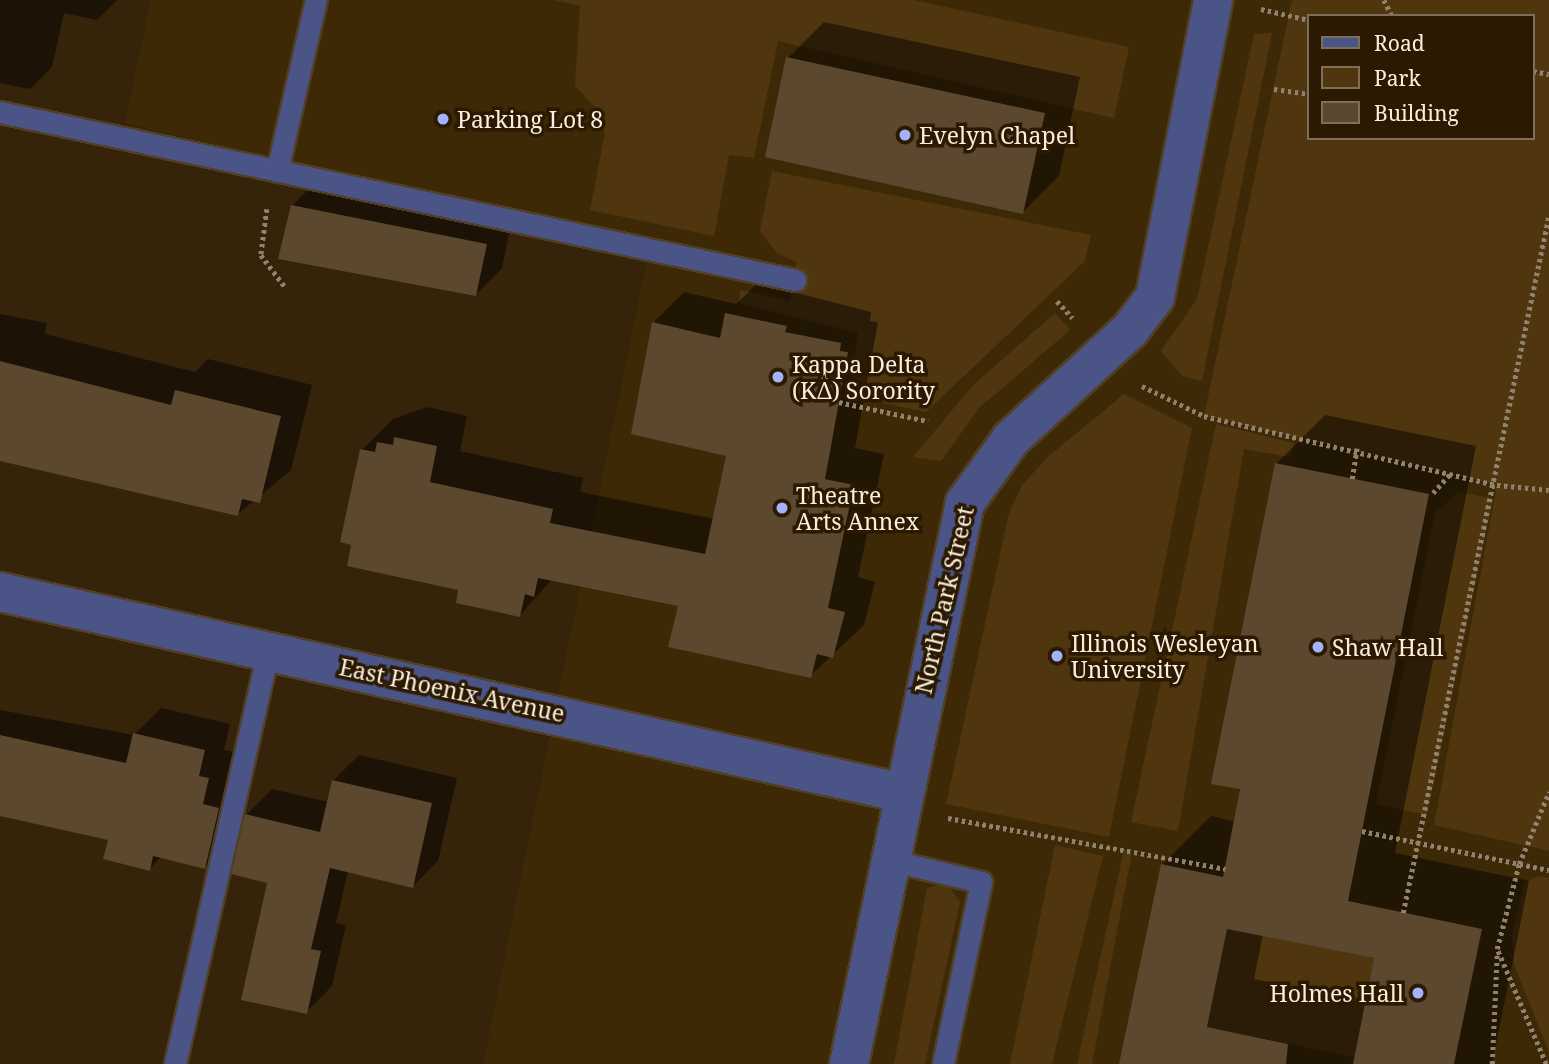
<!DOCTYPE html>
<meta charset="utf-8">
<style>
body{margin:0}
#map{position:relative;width:1549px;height:1064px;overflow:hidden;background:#35230a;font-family:"Noto Serif",serif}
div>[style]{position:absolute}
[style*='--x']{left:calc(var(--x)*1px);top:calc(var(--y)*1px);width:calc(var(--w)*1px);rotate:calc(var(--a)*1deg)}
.built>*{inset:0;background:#3e2907}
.green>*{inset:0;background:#50360e}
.shadow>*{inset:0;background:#0007}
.building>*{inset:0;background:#5b482e}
.path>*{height:4.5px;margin-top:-2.25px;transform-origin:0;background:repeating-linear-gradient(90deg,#91826d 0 3.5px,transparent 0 7px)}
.roads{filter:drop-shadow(2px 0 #513f28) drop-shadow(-2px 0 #513f28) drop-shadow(0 2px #513f28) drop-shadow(0 -2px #513f28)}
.lane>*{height:21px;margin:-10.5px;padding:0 10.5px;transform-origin:10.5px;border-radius:10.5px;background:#4a5486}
.street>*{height:38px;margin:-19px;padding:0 19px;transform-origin:19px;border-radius:19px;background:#4a5486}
.dots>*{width:19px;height:19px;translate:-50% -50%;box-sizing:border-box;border:4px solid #2b1a01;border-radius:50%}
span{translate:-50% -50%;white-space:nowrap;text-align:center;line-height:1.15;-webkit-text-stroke:7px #2b1a01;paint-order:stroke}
.poi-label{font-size:23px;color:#faeedf}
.left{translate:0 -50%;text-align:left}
.right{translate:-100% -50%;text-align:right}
.street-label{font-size:23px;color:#faeedf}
.legend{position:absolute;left:1307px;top:14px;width:228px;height:126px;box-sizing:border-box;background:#2b1a01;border:2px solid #7e6f5a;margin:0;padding:9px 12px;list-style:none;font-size:21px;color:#faeedf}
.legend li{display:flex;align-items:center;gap:14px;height:35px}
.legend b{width:35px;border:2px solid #7e6f5a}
</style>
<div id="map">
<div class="built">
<i style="clip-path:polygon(evenodd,151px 0,1549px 0,1549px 1064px,483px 1064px,649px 249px,125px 123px,151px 0,1309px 16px,1533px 16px,1533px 138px,1309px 138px,1309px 16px)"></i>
</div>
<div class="green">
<i style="clip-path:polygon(554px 0,914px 0,1129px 47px,1114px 118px,778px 41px,754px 158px,729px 155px,714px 236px,590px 210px,605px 133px,595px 107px,575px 86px,580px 6px)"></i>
<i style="clip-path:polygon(evenodd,1292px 0,1549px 0,1549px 851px,1434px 825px,1497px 485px,1204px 416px,1292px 0,1309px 16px,1533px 16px,1533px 138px,1309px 138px,1309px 16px)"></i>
<i style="clip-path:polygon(1272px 33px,1202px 381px,1182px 376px,1161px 351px,1197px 299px,1254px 34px)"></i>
<i style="clip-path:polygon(772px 171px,1091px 235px,1085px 261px,926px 412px,848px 396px,858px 333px,739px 303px,740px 290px,790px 301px,796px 262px,777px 253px,760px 231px)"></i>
<i style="clip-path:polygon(1055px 313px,1070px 330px,979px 408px,941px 461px,913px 457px,974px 384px)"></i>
<i style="clip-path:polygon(1124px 394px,1192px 428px,1109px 837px,946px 804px,1009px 513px,1022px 485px,1049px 456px)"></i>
<i style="clip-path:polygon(1216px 424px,1294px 443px,1290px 457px,1244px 449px,1178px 831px,1131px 822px)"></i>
<i style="clip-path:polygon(1460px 492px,1493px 499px,1427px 815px,1376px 804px,1435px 513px)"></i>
<i style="clip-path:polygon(1055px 845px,1103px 856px,1052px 1064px,1010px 1064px)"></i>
<i style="clip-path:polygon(1124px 850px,1132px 852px,1092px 1064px,1077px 1064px)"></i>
<i style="clip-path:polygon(1538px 876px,1549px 878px,1549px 1052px,1514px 965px,1512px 935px,1524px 883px)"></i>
<i style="clip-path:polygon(946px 882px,960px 902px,925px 1064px,894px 1064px,927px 888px)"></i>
<i style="clip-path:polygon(1227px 929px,1374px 958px,1354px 1057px,1207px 1027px)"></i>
</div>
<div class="shadow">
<i style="clip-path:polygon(0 0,117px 0,97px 20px,64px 13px,52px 67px,30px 89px,0 83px)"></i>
<i style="clip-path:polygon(824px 22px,1080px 77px,1059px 176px,1023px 212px,788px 58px)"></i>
<i style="clip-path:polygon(318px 180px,512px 219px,502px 268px,476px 294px,292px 206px)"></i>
<i style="clip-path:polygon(758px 283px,871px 312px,870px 321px,878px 322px,855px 448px,884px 454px,858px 577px,875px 582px,864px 625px,810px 676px,680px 604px,552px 579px,520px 615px,460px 589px,362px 450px,393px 419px,427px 407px,467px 416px,460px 451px,583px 478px,580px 492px,715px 519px,728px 455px,653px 323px,684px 292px,736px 304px)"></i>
<i style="clip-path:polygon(0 314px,47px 323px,45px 334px,195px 372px,208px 359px,312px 385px,291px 470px,238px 514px,0 459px)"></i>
<i style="clip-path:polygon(evenodd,1325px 415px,1476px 446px,1395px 853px,1529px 881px,1492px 1064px,1121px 1064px,1163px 864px,1211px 816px,1236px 822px,1277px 463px,1325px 415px,1263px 934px,1376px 957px,1367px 1003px,1254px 979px,1263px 934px)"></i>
<i style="clip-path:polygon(161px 708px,230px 724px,224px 750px,234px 752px,227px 779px,244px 783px,231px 841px,205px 867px,161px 857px,149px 869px,110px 839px,0 815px,0 710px,134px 735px)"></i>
<i style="clip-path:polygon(359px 755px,457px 778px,438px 861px,412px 887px,348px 871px,336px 923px,346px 925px,332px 986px,306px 1012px,246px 815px,272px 789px,328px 802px,333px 781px)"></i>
</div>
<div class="building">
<i style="clip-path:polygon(786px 57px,1045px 113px,1023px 214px,765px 157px)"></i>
<i style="clip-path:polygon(291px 205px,487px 244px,476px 296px,278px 259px)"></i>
<i style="clip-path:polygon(725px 313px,787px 326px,785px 332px,841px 343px,840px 351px,848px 352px,825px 479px,854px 485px,828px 608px,845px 612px,833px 658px,817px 654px,811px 678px,668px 647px,678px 606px,538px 578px,534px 597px,525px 594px,520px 617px,456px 603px,458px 590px,347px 566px,351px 545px,340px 542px,360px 449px,375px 452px,377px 442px,393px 445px,394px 437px,437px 446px,430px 482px,553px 509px,550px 523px,705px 554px,726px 456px,631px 434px,652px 322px,720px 338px)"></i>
<i style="clip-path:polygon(0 361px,171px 405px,175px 390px,281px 416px,260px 503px,242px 499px,238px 516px,0 461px)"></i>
<i style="clip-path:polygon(1275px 463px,1429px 494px,1348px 901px,1482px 929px,1454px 1064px,1353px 1064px,1374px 958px,1227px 929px,1207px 1027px,1288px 1044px,1286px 1064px,1119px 1064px,1161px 864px,1223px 877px,1240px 789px,1211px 784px)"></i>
<i style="clip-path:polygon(133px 733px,205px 750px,199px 776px,209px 778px,203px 804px,219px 808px,205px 869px,153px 856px,150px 871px,103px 859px,108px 840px,0 816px,0 735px,126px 763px)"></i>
<i style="clip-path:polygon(332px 780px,432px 803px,413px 888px,330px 868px,311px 949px,321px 951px,307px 1014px,241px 1000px,267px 883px,231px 874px,245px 814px,320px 832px)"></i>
</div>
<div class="path">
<i style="--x:1384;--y:0;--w:18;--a:63"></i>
<i style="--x:1261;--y:9;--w:49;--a:12.9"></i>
<i style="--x:1533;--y:71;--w:16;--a:11"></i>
<i style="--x:1274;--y:89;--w:35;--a:8"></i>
<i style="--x:267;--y:209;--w:46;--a:97.4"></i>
<i style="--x:261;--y:255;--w:39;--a:53"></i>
<i style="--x:1057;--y:301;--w:23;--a:47"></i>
<i style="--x:1142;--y:386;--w:69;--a:25.8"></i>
<i style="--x:1204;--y:416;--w:301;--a:13.3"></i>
<i style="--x:1497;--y:485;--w:52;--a:5.5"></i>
<i style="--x:839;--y:402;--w:91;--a:12.1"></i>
<i style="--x:1352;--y:479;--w:31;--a:-81"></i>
<i style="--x:1433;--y:493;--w:27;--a:-48"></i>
<i style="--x:948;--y:818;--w:282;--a:10.4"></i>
<i style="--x:1362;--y:831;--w:191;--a:11.8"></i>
<i style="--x:1403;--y:913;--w:713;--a:-78.19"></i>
<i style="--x:1492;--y:1064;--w:111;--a:-87.4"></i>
<i style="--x:1546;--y:1064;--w:125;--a:-113.1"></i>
<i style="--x:1497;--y:949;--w:88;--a:-75.5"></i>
<i style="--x:1519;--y:864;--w:78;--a:-67.4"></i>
</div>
<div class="roads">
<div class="lane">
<i style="--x:0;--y:112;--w:813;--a:11.93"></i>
<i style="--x:277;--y:171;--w:175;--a:-77.2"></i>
<i style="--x:889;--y:860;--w:95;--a:13.4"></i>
<i style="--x:981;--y:882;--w:186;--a:101.8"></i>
<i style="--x:175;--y:1064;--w:424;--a:-77.3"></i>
</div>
<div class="street">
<i style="--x:0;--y:592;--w:925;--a:12.55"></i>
<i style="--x:849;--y:1064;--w:573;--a:-78.32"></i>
<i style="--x:965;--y:503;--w:79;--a:-54.3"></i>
<i style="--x:1011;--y:439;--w:161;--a:-42.5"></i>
<i style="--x:1130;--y:330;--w:41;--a:-52.9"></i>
<i style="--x:1155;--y:297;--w:303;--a:-78.9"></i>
</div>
</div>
<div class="dots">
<i style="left:443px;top:119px;background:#a2b2fd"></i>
<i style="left:905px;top:135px;background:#a2b2fd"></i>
<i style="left:778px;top:377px;background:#a2b2fd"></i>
<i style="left:782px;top:508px;background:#a2b2fd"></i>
<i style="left:1318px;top:647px;background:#a2b2fd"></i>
<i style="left:1057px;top:656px;background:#a2b2fd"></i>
<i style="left:1418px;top:993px;background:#a2b2fd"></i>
</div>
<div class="poi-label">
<span class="left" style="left:457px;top:119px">Parking Lot 8</span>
<span class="left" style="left:919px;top:135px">Evelyn Chapel</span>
<span class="left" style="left:792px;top:377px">Kappa Delta<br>(ΚΔ) Sorority</span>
<span class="left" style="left:796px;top:508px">Theatre<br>Arts Annex</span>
<span class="left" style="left:1071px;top:656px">Illinois Wesleyan<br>University</span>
<span class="left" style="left:1332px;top:647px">Shaw Hall</span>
<span class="right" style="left:1404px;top:993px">Holmes Hall</span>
</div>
<div class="street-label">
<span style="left:944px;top:600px;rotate:-77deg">North Park Street</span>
<span style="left:452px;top:690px;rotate:12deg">East Phoenix Avenue</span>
</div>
<ul class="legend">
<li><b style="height:9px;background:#4a5486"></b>Road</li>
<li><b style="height:19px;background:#50360e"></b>Park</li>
<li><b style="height:19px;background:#5b482e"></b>Building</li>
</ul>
</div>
